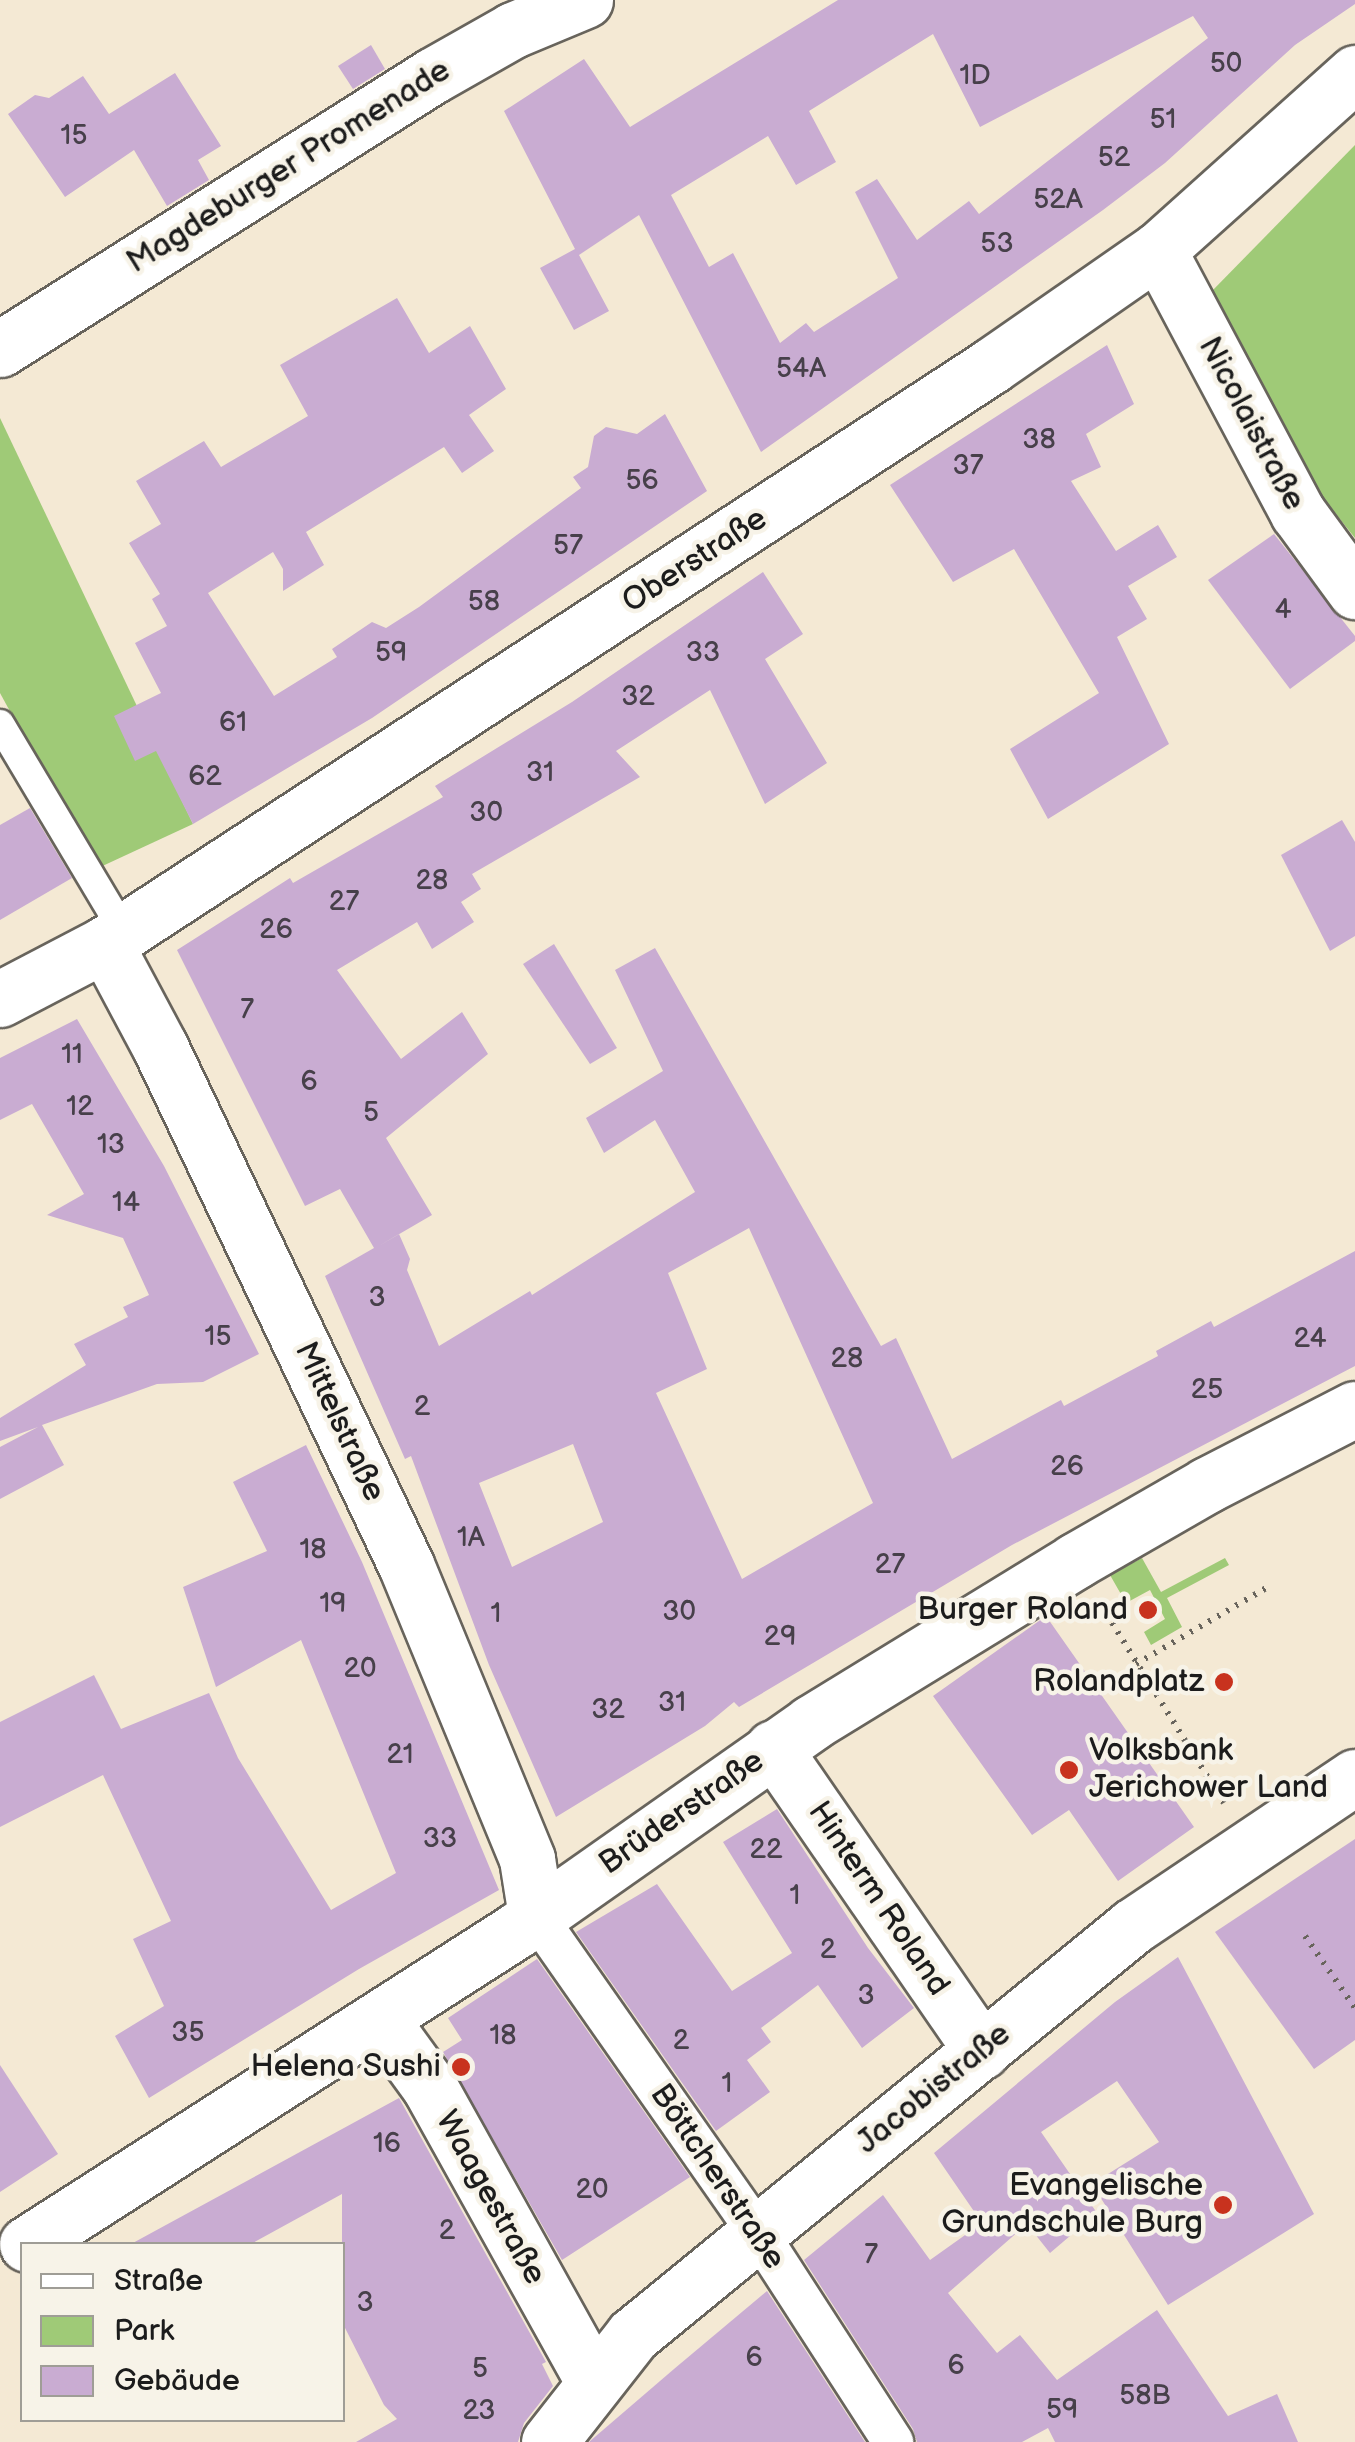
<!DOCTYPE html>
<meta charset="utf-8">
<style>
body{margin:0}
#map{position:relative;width:1355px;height:2442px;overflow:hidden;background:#f4e9d4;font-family:"Balsamiq Sans",sans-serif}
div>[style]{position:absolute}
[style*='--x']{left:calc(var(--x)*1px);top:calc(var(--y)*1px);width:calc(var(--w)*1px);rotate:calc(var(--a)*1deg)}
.green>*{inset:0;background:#9fca77}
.building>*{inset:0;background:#c9acd2}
.path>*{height:6px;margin-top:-3px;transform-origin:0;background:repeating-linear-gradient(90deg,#68645c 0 2.5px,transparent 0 10.5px)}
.roads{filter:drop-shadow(2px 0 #68645c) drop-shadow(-2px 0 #68645c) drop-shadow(0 2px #68645c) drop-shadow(0 -2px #68645c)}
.service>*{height:28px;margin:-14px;padding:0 14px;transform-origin:14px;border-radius:14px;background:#fff}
.pedestrian>*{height:40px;margin:-20px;padding:0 20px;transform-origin:20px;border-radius:20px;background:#fff}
.minor>*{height:55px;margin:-27.5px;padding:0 27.5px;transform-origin:27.5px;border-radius:27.5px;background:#fff}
.tertiary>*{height:55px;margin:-27.5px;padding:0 27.5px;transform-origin:27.5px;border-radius:27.5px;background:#fff}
.dots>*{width:28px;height:28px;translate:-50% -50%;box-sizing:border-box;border:5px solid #f7f3e8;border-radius:50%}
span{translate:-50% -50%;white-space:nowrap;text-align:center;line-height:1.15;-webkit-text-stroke:9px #f7f3e8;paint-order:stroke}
.number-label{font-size:28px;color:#47404a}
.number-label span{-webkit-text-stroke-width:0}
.street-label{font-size:32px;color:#1c1c1c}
.poi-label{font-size:32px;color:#1c1c1c}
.right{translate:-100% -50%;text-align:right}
.left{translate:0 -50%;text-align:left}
.legend{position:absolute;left:20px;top:2242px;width:325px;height:180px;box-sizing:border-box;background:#f7f3e8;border:2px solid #9f9d96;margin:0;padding:12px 18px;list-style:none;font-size:30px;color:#1c1c1c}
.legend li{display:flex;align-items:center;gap:20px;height:50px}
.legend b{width:50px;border:2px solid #9f9d96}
</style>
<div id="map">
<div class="green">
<i style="clip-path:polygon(1355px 145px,1355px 538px,1323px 498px,1212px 291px)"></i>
<i style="clip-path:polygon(0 418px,193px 824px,96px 869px,0 693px)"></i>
<i style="clip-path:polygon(1142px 1558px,1161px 1592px,1225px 1558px,1229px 1565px,1167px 1598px,1182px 1627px,1151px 1645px,1144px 1632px,1165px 1619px,1150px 1590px,1126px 1603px,1110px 1575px)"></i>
</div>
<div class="building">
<i style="clip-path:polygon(evenodd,838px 0,1355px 0,1355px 4px,1295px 45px,1165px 163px,1103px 210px,761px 452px,639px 215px,579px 255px,609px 311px,574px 330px,540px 268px,575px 249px,504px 111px,584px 59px,630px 127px,838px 0,1193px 16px,1208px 38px,979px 214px,969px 201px,917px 240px,877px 179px,855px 192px,898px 278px,814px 332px,806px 323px,780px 343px,733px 253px,709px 267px,671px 195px,768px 136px,796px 185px,836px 162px,809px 111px,933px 34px,980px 127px,1193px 16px)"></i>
<i style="clip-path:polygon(371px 45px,385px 69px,353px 89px,338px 66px)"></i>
<i style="clip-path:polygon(175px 73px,221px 146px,198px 160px,209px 180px,167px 206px,134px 150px,65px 197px,8px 114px,35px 95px,49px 98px,83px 76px,109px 114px)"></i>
<i style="clip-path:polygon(397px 298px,429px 353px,470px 326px,506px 389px,469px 415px,494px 451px,462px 473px,444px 447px,306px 532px,324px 565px,283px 591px,283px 569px,273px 552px,208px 593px,274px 696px,337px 657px,332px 649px,372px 622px,386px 628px,419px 607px,581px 488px,573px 477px,588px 467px,594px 436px,606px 427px,637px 434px,665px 414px,707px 491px,372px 718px,193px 824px,156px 751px,135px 761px,114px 716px,161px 693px,135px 643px,167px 626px,152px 599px,160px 594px,129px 543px,161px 524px,136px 481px,204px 441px,221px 467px,308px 416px,280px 365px)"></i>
<i style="clip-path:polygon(1107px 345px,1134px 404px,1086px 434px,1101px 467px,1071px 481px,1116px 551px,1158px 525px,1177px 557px,1128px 586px,1147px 619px,1117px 637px,1169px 744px,1048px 819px,1010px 749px,1099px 693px,1014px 549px,953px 582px,890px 485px)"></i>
<i style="clip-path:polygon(1274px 534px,1355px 636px,1355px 641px,1290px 689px,1208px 580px)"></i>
<i style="clip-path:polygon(evenodd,763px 572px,803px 634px,765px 659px,827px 763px,765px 804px,710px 690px,616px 751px,640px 777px,472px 874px,481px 889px,461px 902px,474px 922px,432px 949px,417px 922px,337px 970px,401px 1059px,462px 1012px,488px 1054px,386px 1138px,432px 1215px,377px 1247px,399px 1234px,410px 1259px,407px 1270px,439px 1346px,530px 1291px,532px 1295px,695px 1192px,655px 1120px,604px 1153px,586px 1118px,663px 1071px,615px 970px,655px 948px,881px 1346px,896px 1338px,952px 1459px,1061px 1400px,1064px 1406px,1158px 1356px,1156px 1351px,1211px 1321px,1214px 1327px,1355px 1251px,1355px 1366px,1012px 1545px,739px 1707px,734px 1702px,705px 1726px,556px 1817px,489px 1665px,411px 1456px,405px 1459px,325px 1276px,374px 1248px,340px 1189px,305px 1206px,177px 950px,290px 878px,293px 883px,443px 797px,435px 786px,572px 702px,763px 572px,749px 1228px,873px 1503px,742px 1579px,656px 1393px,707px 1369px,668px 1273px,749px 1228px,763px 572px,573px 1444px,603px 1522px,512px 1567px,479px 1483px,573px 1444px)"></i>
<i style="clip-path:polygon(30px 808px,72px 878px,0 920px,0 825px)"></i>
<i style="clip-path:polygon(1342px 820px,1355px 842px,1355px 936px,1330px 951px,1281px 855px)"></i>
<i style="clip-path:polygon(554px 944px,617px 1048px,590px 1064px,523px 964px)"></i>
<i style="clip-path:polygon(77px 1019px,164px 1166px,259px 1354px,203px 1382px,157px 1384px,42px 1425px,64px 1465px,0 1499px,0 1447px,38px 1427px,0 1441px,0 1418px,86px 1365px,74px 1344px,128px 1317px,123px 1307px,149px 1295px,123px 1238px,47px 1215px,84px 1194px,32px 1104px,0 1120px,0 1058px)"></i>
<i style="clip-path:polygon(306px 1445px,362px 1562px,499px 1890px,359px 1969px,149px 2098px,115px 2036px,164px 2006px,133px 1939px,171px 1921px,103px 1775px,0 1827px,0 1722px,94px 1675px,121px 1729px,209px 1693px,238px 1758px,331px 1910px,396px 1873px,301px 1640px,216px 1687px,183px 1587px,267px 1551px,233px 1482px)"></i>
<i style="clip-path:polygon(1046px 1616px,1194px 1827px,1118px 1881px,1069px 1810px,1032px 1835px,933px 1696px)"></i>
<i style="clip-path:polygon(777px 1809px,868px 1948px,914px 2008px,862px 2048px,818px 1985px,761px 2028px,771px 2042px,747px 2060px,770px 2092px,716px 2131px,576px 1932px,657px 1884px,732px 1991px,792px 1953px,723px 1842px)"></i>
<i style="clip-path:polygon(1355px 1839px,1355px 2040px,1314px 2069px,1215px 1932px)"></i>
<i style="clip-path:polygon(1178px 1957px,1314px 2214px,1168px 2305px,1092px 2184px,1159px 2142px,1117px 2081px,1041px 2132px,1097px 2213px,1050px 2253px,1027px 2224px,948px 2293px,997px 2353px,1020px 2335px,1057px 2380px,1157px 2310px,1228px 2416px,1277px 2394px,1298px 2442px,1055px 2442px,1048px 2428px,1022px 2442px,917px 2442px,913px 2429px,804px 2260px,883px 2195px,930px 2260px,982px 2223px,934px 2153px,1115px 2002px)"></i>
<i style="clip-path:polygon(537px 1959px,690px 2177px,562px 2260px,443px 2052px,462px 2040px,448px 2018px)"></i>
<i style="clip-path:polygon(0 2065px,58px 2154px,0 2192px)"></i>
<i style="clip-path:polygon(399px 2098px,546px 2362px,542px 2364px,553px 2386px,524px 2423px,518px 2442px,356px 2442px,397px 2419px,384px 2405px,342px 2322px,342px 2194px,251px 2244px,131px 2244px)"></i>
<i style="clip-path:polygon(767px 2291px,865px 2442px,589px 2442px,674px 2369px)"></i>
</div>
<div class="path">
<i style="--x:1101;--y:1605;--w:233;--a:58.2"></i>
<i style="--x:1136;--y:1664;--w:151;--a:-30.3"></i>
<i style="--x:1305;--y:1936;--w:88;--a:55.2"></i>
</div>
<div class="roads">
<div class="service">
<i style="--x:0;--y:724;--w:242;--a:59.2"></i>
</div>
<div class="pedestrian">
<i style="--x:536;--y:1916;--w:387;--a:55"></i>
<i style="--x:758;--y:2233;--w:249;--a:57.1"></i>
</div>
<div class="minor">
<i style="--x:1158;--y:250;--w:298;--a:62"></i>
<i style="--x:1298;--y:513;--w:97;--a:53.8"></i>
<i style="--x:0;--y:349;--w:511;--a:-32.29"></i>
<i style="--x:432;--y:76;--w:93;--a:-29.6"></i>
<i style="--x:513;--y:30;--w:78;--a:-22.6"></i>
<i style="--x:105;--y:944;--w:117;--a:61.9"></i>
<i style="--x:160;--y:1047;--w:573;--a:64.6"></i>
<i style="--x:406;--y:1565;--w:318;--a:67.6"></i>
<i style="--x:527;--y:1859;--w:58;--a:81"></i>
<i style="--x:0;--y:999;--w:119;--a:-27.6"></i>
<i style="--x:105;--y:944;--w:1058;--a:-33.12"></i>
<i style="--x:991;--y:366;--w:203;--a:-34.8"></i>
<i style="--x:1158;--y:250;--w:265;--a:-41.9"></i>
<i style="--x:773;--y:1748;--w:368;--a:55.4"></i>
<i style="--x:381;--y:2020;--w:82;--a:54"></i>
<i style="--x:429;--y:2086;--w:338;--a:60.9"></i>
</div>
<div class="tertiary">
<i style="--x:27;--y:2244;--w:582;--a:-32.65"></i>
<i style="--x:517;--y:1930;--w:360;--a:-35.1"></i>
<i style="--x:811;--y:1723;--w:310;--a:-31.5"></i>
<i style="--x:1075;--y:1561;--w:152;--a:-29.9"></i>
<i style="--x:1207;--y:1485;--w:166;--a:-27.2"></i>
<i style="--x:549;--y:2442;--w:136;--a:-51.9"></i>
<i style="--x:633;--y:2335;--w:646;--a:-39.28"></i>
<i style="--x:1133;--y:1926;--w:267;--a:-33.9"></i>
</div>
</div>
<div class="dots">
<i style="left:1148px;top:1610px;background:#c8321e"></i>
<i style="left:1224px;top:1682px;background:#c8321e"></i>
<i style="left:1069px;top:1770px;background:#c8321e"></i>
<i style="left:461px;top:2067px;background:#c8321e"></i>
<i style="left:1223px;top:2205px;background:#c8321e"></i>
</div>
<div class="number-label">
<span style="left:1226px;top:64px">50</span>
<span style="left:975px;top:76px">1D</span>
<span style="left:1163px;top:120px">51</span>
<span style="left:74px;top:136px">15</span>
<span style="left:1114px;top:158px">52</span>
<span style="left:1058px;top:200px">52A</span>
<span style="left:997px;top:244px">53</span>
<span style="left:801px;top:369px">54A</span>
<span style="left:1039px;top:440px">38</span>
<span style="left:968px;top:466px">37</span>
<span style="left:642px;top:481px">56</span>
<span style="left:568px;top:546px">57</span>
<span style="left:484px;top:602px">58</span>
<span style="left:1283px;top:610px">4</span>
<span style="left:391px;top:653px">59</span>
<span style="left:703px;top:653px">33</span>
<span style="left:638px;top:697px">32</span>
<span style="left:233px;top:723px">61</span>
<span style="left:540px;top:773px">31</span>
<span style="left:205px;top:777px">62</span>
<span style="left:486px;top:813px">30</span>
<span style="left:432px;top:881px">28</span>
<span style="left:344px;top:902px">27</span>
<span style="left:276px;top:930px">26</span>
<span style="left:247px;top:1010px">7</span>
<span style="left:72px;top:1055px">11</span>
<span style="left:309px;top:1082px">6</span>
<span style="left:80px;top:1107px">12</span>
<span style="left:371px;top:1113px">5</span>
<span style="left:111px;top:1145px">13</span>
<span style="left:126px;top:1203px">14</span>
<span style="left:377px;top:1298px">3</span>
<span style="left:218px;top:1337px">15</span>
<span style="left:1310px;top:1339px">24</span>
<span style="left:847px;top:1359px">28</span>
<span style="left:1207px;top:1390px">25</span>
<span style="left:422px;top:1407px">2</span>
<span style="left:1067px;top:1467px">26</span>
<span style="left:471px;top:1538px">1A</span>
<span style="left:313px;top:1550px">18</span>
<span style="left:890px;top:1565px">27</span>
<span style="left:333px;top:1604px">19</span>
<span style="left:679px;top:1612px">30</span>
<span style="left:496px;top:1614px">1</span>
<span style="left:780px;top:1637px">29</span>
<span style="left:360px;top:1669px">20</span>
<span style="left:672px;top:1703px">31</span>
<span style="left:608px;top:1710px">32</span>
<span style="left:400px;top:1755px">21</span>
<span style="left:440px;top:1839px">33</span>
<span style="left:766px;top:1850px">22</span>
<span style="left:795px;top:1896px">1</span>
<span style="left:828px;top:1950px">2</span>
<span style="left:866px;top:1996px">3</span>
<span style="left:188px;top:2033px">35</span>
<span style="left:503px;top:2036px">18</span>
<span style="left:681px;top:2041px">2</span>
<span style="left:727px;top:2084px">1</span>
<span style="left:387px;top:2144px">16</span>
<span style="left:592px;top:2190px">20</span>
<span style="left:447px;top:2231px">2</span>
<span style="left:871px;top:2255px">7</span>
<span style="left:365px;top:2303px">3</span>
<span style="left:754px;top:2358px">6</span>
<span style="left:956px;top:2366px">6</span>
<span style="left:480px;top:2369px">5</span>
<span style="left:1145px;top:2396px">58B</span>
<span style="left:1062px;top:2410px">59</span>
<span style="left:479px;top:2411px">23</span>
</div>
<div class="street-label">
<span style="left:289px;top:167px;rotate:-32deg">Magdeburger Promenade</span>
<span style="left:1251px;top:424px;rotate:62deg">Nicolaistraße</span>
<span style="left:695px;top:561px;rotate:-33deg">Oberstraße</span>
<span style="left:339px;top:1422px;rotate:65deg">Mittelstraße</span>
<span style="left:682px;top:1813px;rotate:-35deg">Brüderstraße</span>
<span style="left:878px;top:1899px;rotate:56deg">Hinterm Roland</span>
<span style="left:934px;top:2089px;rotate:-39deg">Jacobistraße</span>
<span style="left:717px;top:2177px;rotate:56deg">Böttcherstraße</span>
<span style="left:490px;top:2198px;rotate:61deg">Waagestraße</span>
</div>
<div class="poi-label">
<span class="right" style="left:1128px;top:1610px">Burger Roland</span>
<span class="right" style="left:1204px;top:1682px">Rolandplatz</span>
<span class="left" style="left:1089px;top:1770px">Volksbank<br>Jerichower Land</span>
<span class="right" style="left:441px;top:2067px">Helena Sushi</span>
<span class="right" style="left:1203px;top:2205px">Evangelische<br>Grundschule Burg</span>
</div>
<ul class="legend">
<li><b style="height:12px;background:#fff"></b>Straße</li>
<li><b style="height:28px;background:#9fca77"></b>Park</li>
<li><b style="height:28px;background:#c9acd2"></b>Gebäude</li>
</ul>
</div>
